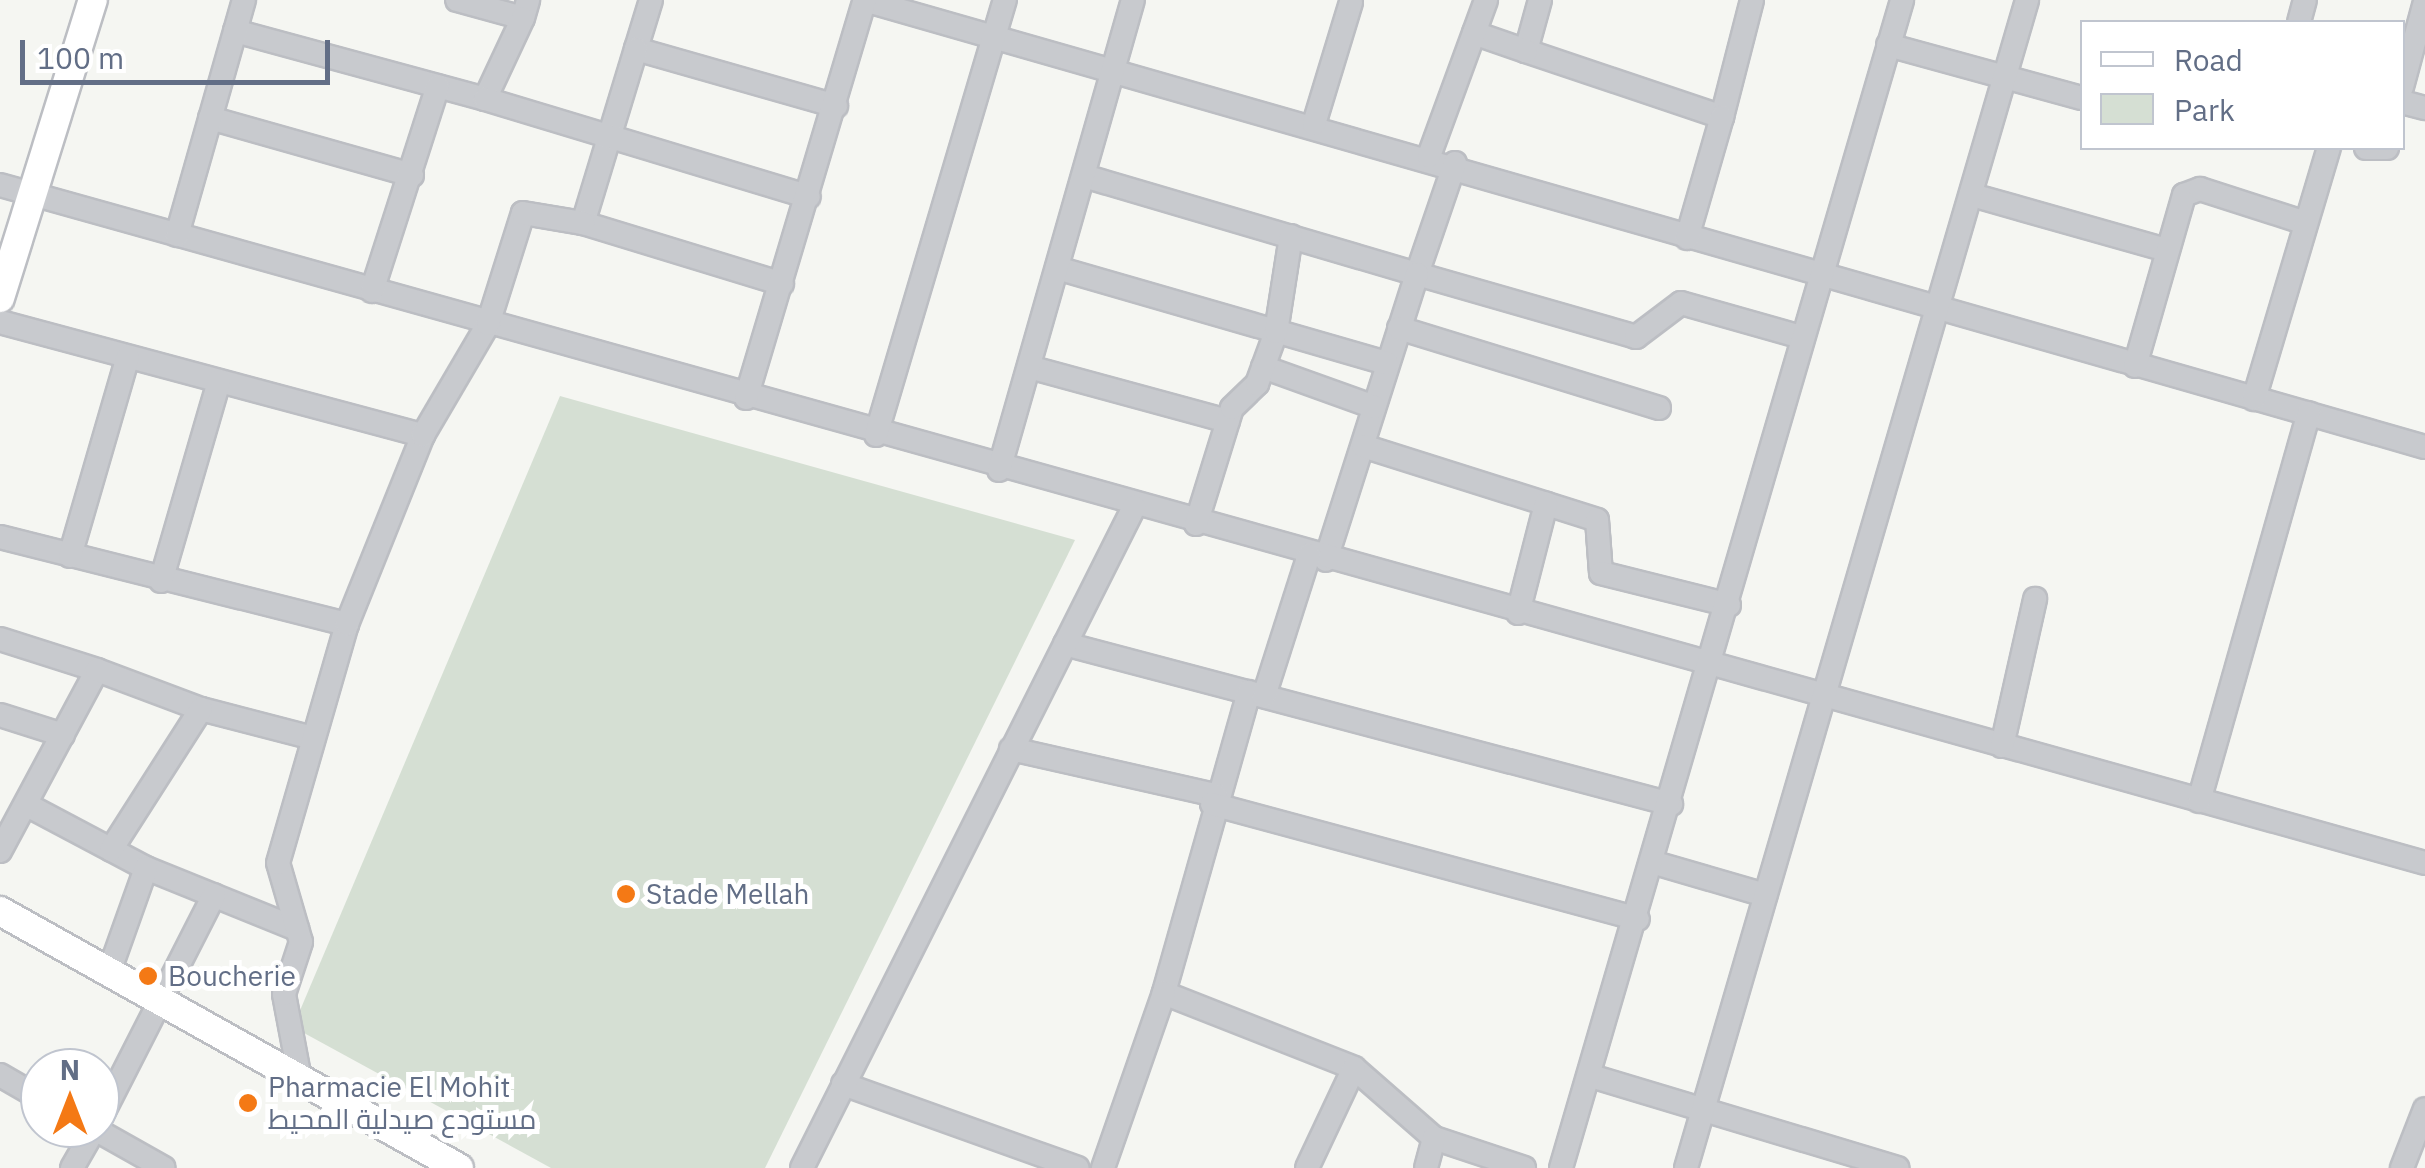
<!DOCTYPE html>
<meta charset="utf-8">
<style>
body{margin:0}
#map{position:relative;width:2425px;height:1168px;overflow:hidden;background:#f5f6f2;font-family:"IBM Plex Sans",Cairo,sans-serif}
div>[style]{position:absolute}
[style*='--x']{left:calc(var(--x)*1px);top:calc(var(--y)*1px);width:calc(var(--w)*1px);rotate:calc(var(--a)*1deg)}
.green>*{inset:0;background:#d5dfd3}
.roads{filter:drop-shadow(2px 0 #bcbec3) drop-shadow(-2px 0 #bcbec3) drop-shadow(0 2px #bcbec3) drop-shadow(0 -2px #bcbec3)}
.minor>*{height:22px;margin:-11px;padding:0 11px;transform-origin:11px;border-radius:11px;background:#c8cace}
.major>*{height:28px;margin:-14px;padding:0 14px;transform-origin:14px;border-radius:14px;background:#fff}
.dots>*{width:28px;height:28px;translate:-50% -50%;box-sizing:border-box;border:5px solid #fff;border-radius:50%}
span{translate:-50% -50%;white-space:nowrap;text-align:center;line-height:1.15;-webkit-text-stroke:10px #fff;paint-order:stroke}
.poi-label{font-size:28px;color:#626e86}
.left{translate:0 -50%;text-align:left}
.legend{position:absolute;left:2080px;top:20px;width:325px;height:130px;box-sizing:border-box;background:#fff;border:2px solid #c0c5cf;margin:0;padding:12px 18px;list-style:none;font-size:30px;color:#626e86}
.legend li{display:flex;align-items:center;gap:20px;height:50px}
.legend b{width:50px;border:2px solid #c0c5cf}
.north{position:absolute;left:20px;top:1048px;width:100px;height:100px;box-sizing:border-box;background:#fff;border:2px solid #c0c5cf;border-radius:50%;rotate:0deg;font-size:28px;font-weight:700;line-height:40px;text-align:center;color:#626e86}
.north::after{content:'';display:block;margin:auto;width:35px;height:45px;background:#f47915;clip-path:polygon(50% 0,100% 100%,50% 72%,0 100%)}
.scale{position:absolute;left:20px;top:40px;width:310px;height:45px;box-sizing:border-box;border:5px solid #626e86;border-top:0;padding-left:12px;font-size:30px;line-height:35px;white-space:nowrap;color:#626e86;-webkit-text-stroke:8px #fff;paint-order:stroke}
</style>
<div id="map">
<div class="green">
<i style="clip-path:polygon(560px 396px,1075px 540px,765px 1168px,551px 1168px,293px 1027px)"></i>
</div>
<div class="roads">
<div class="minor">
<i style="--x:457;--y:0;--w:68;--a:15.3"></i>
<i style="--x:523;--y:18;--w:19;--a:-74"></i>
<i style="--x:651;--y:0;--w:51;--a:107"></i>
<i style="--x:636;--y:49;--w:208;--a:15.9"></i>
<i style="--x:864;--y:0;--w:1624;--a:15.98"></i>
<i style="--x:1540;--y:0;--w:53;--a:105.4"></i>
<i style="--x:1526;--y:51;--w:207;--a:18.6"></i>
<i style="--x:1722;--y:117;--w:121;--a:-75.6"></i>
<i style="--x:2299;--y:22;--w:23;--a:-75"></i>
<i style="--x:235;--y:31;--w:259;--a:15.2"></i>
<i style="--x:485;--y:99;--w:89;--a:-64.9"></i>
<i style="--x:1474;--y:33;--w:55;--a:19.1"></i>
<i style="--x:1888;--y:45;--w:201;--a:15.3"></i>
<i style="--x:636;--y:49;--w:182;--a:106.9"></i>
<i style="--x:583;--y:223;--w:208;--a:17"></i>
<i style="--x:2402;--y:87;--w:88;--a:-74.9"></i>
<i style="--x:485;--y:99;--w:338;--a:16.8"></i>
<i style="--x:2402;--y:102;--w:24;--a:15"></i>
<i style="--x:210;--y:118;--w:210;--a:15.8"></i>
<i style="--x:1314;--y:124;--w:127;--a:-73.1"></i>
<i style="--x:2366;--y:148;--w:21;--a:0"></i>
<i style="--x:1429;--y:156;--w:166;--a:-69.9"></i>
<i style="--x:1455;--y:163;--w:117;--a:108.9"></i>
<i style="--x:1417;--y:274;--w:228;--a:16"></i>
<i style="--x:1636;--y:337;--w:56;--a:-37.1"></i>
<i style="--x:1681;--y:303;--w:125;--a:15.8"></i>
<i style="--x:1084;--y:176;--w:347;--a:16.4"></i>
<i style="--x:1417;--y:274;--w:300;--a:107.7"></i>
<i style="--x:0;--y:185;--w:2518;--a:15.62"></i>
<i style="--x:1972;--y:195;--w:202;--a:15.8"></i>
<i style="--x:177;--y:235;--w:244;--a:-74.1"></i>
<i style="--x:1687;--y:238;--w:126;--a:-73.9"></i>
<i style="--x:1057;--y:268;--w:343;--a:16.1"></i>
<i style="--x:372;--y:291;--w:215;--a:-72.2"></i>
<i style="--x:0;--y:322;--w:438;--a:15"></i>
<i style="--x:1399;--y:328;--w:272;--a:17.1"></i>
<i style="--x:2135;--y:366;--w:178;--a:-74"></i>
<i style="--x:2184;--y:195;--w:17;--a:-21"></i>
<i style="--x:2200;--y:189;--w:111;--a:17.8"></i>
<i style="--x:1029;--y:367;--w:206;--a:15.2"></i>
<i style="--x:1263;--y:367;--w:118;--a:19.8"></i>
<i style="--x:746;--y:398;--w:415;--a:-73.4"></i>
<i style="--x:2254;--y:399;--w:262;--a:-73.4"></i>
<i style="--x:876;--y:435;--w:454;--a:-73.5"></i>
<i style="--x:1363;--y:446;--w:245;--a:17.5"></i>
<i style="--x:1597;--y:520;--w:53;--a:85.7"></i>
<i style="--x:1601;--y:573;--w:132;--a:14"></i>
<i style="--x:999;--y:470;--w:489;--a:-74.1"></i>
<i style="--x:1196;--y:524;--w:121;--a:-72.8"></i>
<i style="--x:1232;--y:408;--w:35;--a:-44"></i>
<i style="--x:1257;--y:384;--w:55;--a:-69.9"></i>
<i style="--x:1276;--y:332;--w:97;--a:-81.1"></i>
<i style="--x:0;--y:537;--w:358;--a:14.1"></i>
<i style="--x:70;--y:556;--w:207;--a:-73.8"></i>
<i style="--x:161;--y:581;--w:208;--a:-73.8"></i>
<i style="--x:1518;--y:613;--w:113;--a:-75.6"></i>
<i style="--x:0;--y:639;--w:102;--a:17.7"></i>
<i style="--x:1065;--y:644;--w:627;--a:14.79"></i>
<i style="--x:1249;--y:692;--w:313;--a:105.8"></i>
<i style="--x:1164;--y:993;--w:204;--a:21.5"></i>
<i style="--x:1354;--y:1068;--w:106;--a:41.2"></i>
<i style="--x:1434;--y:1138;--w:95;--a:18.4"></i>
<i style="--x:1264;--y:696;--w:148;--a:-72.3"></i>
<i style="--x:201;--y:709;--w:112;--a:14.5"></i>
<i style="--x:0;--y:715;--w:66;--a:17.6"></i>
<i style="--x:2002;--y:746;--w:151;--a:-77.3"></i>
<i style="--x:1011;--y:749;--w:209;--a:12.7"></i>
<i style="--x:2199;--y:801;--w:403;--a:-74.2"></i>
<i style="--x:1212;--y:804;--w:441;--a:15.1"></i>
<i style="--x:27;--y:805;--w:135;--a:27.9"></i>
<i style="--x:146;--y:868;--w:163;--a:22"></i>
<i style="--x:0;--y:851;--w:205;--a:-61.8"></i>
<i style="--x:97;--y:670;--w:111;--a:20.6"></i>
<i style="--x:201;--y:709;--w:167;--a:122.6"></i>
<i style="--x:1655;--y:863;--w:115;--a:16.2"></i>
<i style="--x:109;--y:972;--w:110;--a:-70.4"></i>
<i style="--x:0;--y:1075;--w:46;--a:29.9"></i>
<i style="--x:1591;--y:1076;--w:320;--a:16.7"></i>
<i style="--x:300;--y:1079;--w:86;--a:-100.7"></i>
<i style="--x:284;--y:994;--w:55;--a:-71.9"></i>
<i style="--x:301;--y:942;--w:82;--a:-106.2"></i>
<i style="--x:278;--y:863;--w:249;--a:-73.9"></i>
<i style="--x:347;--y:624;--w:204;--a:-68.1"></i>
<i style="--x:423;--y:435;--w:129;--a:-59.6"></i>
<i style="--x:488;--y:324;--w:116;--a:-72.5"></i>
<i style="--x:523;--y:213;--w:61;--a:9.5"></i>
<i style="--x:843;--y:1084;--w:249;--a:19.7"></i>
<i style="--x:100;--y:1119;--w:251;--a:-63"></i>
<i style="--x:93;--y:1128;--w:81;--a:29.4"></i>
<i style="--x:72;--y:1168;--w:46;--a:-60.1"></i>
<i style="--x:802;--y:1168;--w:740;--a:-63.33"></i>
<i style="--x:1103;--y:1168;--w:185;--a:-70.8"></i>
<i style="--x:1307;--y:1168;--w:110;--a:-64.8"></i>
<i style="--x:1426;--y:1168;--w:31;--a:-75"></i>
<i style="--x:1561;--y:1168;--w:1217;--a:-73.72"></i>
<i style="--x:1686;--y:1168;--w:1217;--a:-73.72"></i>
<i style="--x:2402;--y:1168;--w:63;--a:-68.7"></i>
</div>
<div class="major">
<i style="--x:0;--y:298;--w:312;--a:-72.7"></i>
<i style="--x:0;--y:911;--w:526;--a:29.25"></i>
</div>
</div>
<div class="dots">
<i style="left:626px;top:894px;background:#f47915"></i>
<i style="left:148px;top:976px;background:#f47915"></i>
<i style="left:248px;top:1103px;background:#f47915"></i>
</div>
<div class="poi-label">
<span class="left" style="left:646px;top:894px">Stade Mellah</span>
<span class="left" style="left:168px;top:976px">Boucherie</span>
<span class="left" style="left:268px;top:1103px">Pharmacie El Mohit<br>مستودع صيدلية المحيط</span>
</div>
<ul class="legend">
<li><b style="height:12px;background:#fff"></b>Road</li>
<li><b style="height:28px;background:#d5dfd3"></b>Park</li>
</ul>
<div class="north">N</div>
<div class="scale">100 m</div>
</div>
